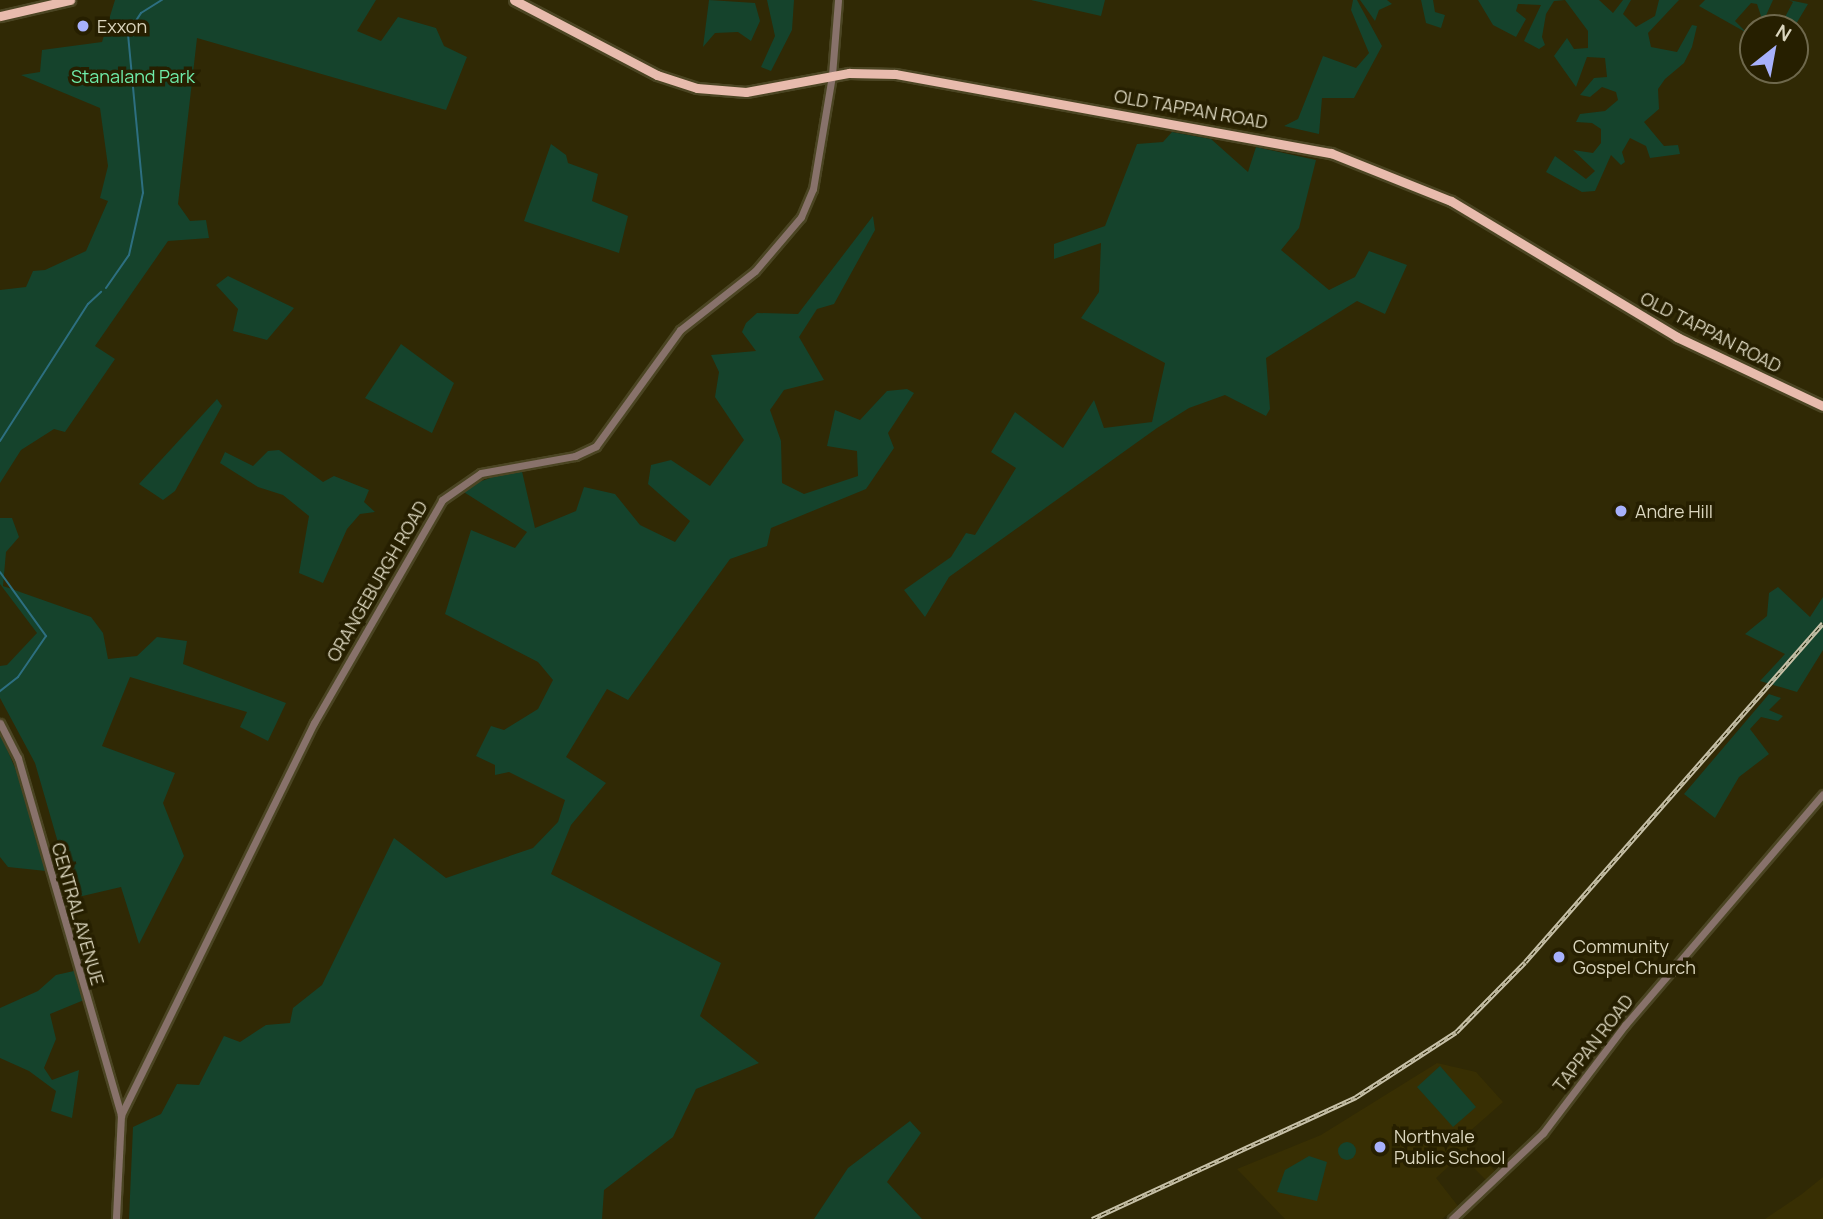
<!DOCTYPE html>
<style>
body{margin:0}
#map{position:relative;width:1823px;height:1219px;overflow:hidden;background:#302905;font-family:Manrope,sans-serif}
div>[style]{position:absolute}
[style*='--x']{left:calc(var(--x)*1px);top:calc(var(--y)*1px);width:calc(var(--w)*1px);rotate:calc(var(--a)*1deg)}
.built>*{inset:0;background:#382f03}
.green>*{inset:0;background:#15432c}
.round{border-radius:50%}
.stream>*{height:2px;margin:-1px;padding:0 1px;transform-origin:1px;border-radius:1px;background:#2d6f80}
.roads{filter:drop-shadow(2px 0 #4b4523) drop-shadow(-2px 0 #4b4523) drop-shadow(0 2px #4b4523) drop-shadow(0 -2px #4b4523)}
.minor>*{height:7px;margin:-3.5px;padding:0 3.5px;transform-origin:3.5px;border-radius:3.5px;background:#88726b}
.major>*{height:9px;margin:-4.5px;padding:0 4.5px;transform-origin:4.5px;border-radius:4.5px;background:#e8bbad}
.rail>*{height:4.5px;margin-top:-2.25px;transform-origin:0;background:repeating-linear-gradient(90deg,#261f00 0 5px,#c7c1a8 0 10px);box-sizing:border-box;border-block:2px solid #c7c1a8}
.dots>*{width:19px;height:19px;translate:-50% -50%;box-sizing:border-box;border:4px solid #261f00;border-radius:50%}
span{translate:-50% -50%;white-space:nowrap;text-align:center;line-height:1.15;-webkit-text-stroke:7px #261f00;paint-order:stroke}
.poi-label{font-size:18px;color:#dbd6be}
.left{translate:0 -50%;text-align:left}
.park-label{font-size:18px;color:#6fedaa}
.street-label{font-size:18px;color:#dbd6be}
.north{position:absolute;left:1739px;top:14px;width:70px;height:70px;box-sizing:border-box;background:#261f00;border:2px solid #6e684c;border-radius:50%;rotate:31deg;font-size:19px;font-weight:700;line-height:28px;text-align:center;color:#dbd6be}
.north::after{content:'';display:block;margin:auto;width:24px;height:32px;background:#a7b1fc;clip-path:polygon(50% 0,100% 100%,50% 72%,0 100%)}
</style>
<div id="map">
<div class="built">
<i style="clip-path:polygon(1437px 1063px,1476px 1072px,1503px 1102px,1461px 1139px,1496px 1172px,1487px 1181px,1461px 1155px,1436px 1178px,1458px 1206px,1442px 1219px,1285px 1219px,1237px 1169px,1321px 1135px)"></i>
<i style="clip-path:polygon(1823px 1177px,1823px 1219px,1765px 1219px,1802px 1194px)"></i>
</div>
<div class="green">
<i style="clip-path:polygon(115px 0,376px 0,357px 31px,381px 41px,398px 17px,436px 28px,444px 46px,467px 57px,446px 110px,197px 38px,178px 204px,190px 221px,206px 220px,209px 238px,168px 241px,95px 346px,115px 359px,65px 432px,54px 429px,21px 450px,0 483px,0 290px,26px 287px,33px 271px,45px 270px,86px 251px,108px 201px,100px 198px,108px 166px,100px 108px,21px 75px,40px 72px,42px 50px,102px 42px)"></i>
<i style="clip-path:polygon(709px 0,755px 3px,760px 21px,751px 41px,738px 32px,715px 33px,703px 47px)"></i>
<i style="clip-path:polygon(767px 0,794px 0,792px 30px,771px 71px,761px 67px,775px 36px)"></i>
<i style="clip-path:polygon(1031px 0,1105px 0,1101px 16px)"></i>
<i style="clip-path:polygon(1353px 0,1357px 0,1382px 46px,1354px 98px,1322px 98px,1319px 134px,1284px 126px,1298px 119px,1323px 56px,1356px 68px,1369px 53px,1351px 10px)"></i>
<i style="clip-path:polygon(1360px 0,1387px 0,1392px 4px,1379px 10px,1375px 21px)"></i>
<i style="clip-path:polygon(1421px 0,1433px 0,1435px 12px,1445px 15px,1441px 28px,1426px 23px)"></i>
<i style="clip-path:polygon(1478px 0,1599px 0,1613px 13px,1623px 0,1631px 0,1623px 14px,1636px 27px,1655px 16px,1659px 0,1679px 0,1648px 33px,1651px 47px,1677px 52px,1692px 25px,1697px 26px,1692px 47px,1684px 63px,1665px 79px,1658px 89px,1659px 109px,1644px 122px,1664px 146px,1678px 145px,1680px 154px,1650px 158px,1646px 146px,1630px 138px,1622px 152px,1625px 162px,1621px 165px,1611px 155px,1595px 191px,1582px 192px,1546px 172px,1555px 156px,1586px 179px,1595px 171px,1573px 150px,1593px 153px,1601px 143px,1601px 129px,1592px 123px,1576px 122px,1580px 114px,1605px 111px,1618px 100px,1616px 92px,1602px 87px,1590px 97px,1580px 95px,1594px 78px,1607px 77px,1605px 58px,1587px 57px,1576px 87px,1554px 56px,1567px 38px,1574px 49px,1588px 48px,1588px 31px,1565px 0,1554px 1px,1546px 14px,1542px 37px,1545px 45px,1539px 49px,1524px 41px,1541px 5px,1518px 4px,1516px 11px,1526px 19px,1516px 37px,1493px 25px)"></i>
<i style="clip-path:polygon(1705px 0,1773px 0,1763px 22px,1757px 4px,1751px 3px,1735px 21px,1747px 33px,1699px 6px)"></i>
<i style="clip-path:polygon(1789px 0,1808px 4px,1796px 24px,1785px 17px,1793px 2px)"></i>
<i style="clip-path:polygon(1172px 132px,1211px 139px,1248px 172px,1256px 147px,1316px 160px,1299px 228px,1281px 250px,1329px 290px,1355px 277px,1369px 251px,1407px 265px,1385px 314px,1357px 301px,1266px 358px,1270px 409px,1266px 416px,1225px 395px,1189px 408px,1157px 428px,949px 577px,925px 617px,904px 590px,951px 557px,966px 533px,975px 535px,1016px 468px,991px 452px,1015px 412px,1063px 448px,1094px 400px,1104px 428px,1152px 422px,1165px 363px,1081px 318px,1099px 292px,1101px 243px,1054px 259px,1054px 244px,1105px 226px,1137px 144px,1163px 142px)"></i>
<i style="clip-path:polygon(551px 144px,566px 155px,568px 163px,598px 174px,592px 201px,628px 216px,619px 253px,524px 221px)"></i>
<i style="clip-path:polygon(873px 216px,875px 230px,834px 304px,817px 309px,799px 337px,824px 380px,784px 390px,770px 410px,781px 441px,782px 483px,804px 494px,858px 476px,857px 451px,827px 446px,835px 410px,860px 420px,887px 391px,907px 389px,914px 393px,888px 433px,894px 448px,866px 489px,771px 528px,767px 546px,730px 559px,628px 700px,607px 689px,566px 757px,606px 783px,571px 825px,551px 874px,721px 963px,700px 1016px,759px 1063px,696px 1089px,673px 1137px,604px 1190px,602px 1219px,129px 1219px,133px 1127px,161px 1114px,177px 1084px,199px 1085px,224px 1036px,240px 1042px,266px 1025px,290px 1023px,293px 1008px,322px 985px,394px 838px,446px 878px,533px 848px,558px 822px,565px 800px,509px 772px,495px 775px,495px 765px,476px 756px,491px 726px,504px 730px,538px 709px,553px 680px,538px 662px,445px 614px,471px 530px,515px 548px,527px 532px,459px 489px,521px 467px,535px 528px,576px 511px,584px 487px,615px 494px,640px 525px,675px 542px,690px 521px,648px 484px,651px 465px,671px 460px,710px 486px,744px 440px,715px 397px,719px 372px,711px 355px,756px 351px,742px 332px,746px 323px,757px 313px,798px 314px)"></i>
<i style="clip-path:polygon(228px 276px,294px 308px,267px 340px,233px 331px,238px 309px,216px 285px)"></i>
<i style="clip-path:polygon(401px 344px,454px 383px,432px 433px,365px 398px)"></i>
<i style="clip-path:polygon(217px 399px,222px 406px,175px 491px,163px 500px,139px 484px)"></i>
<i style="clip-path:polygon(279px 450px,323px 482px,334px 476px,369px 490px,364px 502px,375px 512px,360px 514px,347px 529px,323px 583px,299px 573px,309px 516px,283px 495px,258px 487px,220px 463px,225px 452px,253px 466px,268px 451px)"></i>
<i style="clip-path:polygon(0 518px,12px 518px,19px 537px,6px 552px,3px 586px,91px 617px,103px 633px,108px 659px,137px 656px,157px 637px,187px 641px,183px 664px,286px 703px,268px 741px,240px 727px,247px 712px,130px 677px,102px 746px,175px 773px,163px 803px,184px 856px,139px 944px,121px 887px,74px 898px,35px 763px,0 698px,0 666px,7px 665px,37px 633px,0 584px)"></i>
<i style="clip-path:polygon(1778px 587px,1810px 617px,1823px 597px,1823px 650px,1797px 692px,1760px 681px,1785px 654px,1745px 634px,1767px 616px,1769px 593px)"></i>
<i style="clip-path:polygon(1769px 694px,1781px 698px,1769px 710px,1783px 716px,1778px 721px,1761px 717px,1750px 729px,1769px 754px,1739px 777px,1715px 818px,1684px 794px)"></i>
<i style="clip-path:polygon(0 733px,19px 777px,46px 871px,8px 867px,0 857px)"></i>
<i style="clip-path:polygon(74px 971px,84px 1000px,50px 1014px,56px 1039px,44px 1068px,52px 1080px,79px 1070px,72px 1118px,51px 1111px,56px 1091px,29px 1071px,0 1058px,0 1008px,38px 991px,56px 975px)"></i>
<i style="clip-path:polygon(1440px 1066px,1476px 1107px,1453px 1127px,1417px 1087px)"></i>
<i style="clip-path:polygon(910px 1121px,921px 1133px,887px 1182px,922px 1219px,814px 1219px,848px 1168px)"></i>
<i class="round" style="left:1338px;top:1142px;width:18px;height:18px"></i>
<i style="clip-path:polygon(1309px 1156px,1327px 1162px,1317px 1201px,1277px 1192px,1285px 1170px)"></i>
</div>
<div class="stream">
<i style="--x:106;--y:288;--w:40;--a:-55.1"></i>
<i style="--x:129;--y:255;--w:64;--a:-77.3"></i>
<i style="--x:143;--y:193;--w:161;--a:-95.4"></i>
<i style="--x:128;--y:33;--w:24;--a:-57"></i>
<i style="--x:141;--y:13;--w:25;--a:-32"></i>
<i style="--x:0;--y:441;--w:163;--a:-57.3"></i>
<i style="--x:88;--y:304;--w:18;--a:-43"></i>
<i style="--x:0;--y:572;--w:79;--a:54.3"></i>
<i style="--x:46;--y:636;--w:50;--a:124.3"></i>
<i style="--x:18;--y:677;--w:23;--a:142"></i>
</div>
<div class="roads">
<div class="minor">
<i style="--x:0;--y:723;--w:39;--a:63"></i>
<i style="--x:18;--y:758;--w:372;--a:73.9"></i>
<i style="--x:121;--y:1115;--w:104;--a:92.8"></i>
<i style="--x:121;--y:1115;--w:437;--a:-63.8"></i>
<i style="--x:314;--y:723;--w:257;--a:-60.1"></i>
<i style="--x:442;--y:500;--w:47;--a:-34.7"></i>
<i style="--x:481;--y:473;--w:96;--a:-10.3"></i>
<i style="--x:575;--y:456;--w:23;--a:-25"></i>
<i style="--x:596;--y:446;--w:143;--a:-54.1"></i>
<i style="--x:680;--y:330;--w:95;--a:-38.2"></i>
<i style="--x:755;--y:271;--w:71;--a:-49.6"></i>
<i style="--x:801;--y:217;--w:30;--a:-67"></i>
<i style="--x:813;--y:189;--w:116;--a:-80.5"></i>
<i style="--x:832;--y:75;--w:75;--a:-85.4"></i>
<i style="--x:1452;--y:1219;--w:125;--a:-43.4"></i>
<i style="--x:1543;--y:1133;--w:136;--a:-52.8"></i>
<i style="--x:1625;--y:1025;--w:304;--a:-49.4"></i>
</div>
<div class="major">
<i style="--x:514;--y:0;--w:161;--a:27.7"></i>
<i style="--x:657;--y:75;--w:42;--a:18"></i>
<i style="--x:697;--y:88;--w:49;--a:4.7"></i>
<i style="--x:746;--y:92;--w:105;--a:-10.5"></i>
<i style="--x:849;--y:73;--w:46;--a:1.2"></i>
<i style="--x:895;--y:74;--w:443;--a:10.3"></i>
<i style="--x:1331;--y:153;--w:129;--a:21.8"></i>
<i style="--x:1451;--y:201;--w:264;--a:31"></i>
<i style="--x:1677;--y:337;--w:161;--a:25.3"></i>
<i style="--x:0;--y:16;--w:72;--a:-12.9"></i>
</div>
</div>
<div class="rail">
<i style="--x:1092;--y:1219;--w:291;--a:-24.8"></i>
<i style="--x:1356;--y:1097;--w:119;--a:-33"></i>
<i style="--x:1456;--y:1032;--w:98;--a:-45.4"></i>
<i style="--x:1525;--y:962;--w:451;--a:-48.7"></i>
</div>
<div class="dots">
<i style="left:83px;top:26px;background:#a7b1fc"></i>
<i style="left:1621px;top:511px;background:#a7b1fc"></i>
<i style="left:1559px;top:957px;background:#a7b1fc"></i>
<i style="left:1380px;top:1147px;background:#a7b1fc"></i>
</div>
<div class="poi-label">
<span class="left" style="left:97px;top:26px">Exxon</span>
<span class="left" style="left:1635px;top:511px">Andre Hill</span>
<span class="left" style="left:1573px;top:957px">Community<br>Gospel Church</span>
<span class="left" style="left:1394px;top:1147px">Northvale<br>Public School</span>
</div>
<div class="park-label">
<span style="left:133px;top:76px">Stanaland Park</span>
</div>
<div class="street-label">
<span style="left:1191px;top:109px;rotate:10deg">OLD TAPPAN ROAD</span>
<span style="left:1711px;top:332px;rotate:27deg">OLD TAPPAN ROAD</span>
<span style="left:377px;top:581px;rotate:-60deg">ORANGEBURGH ROAD</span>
<span style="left:78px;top:914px;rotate:74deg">CENTRAL AVENUE</span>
<span style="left:1593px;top:1043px;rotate:-52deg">TAPPAN ROAD</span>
</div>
<div class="north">N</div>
</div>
